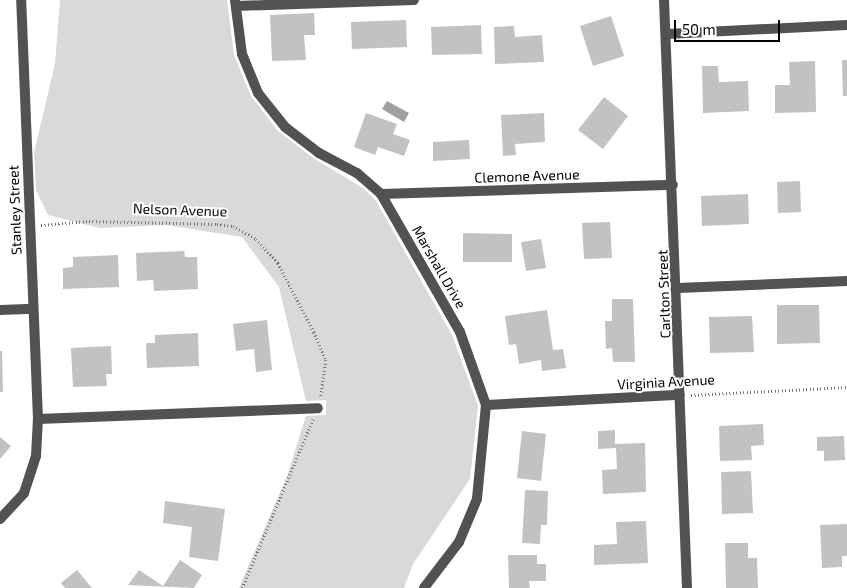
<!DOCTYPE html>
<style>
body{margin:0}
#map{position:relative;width:847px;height:588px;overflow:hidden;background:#fff;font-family:"Exo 2",sans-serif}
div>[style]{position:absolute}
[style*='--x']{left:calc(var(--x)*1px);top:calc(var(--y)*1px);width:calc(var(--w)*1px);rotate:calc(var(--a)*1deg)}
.green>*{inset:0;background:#d9d9d9}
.water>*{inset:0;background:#a0a0a0}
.building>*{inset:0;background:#c2c2c2}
.path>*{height:2.5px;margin-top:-1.25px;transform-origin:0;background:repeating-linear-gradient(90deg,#747474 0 1px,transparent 0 3.5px)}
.street>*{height:10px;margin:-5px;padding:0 5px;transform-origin:5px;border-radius:5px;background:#525252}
span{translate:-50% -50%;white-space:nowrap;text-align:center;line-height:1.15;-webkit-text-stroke:4px #fff;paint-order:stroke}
.street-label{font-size:14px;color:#000}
.scale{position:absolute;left:674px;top:20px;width:106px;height:22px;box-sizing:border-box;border:2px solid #000;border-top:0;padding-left:6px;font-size:15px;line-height:18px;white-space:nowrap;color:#000;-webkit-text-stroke:4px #fff;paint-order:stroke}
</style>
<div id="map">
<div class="green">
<i style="clip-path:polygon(60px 0,227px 0,234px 55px,251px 96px,278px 131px,313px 158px,363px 188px,376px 201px,452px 335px,478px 406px,470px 479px,413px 564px,404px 588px,239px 588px,287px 476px,306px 416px,326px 415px,326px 400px,306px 401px,279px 287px,242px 237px,166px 225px,100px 228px,48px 215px,36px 190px,34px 152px,55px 64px)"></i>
</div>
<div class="water">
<i style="clip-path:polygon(387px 101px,409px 113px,404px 122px,382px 109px)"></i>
</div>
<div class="building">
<i style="clip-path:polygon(314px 13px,315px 35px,304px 35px,306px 60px,272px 61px,270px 15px)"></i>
<i style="clip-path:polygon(611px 16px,624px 56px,593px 66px,580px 26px)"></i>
<i style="clip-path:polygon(406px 20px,407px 47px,352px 49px,351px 22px)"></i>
<i style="clip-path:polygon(481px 25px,482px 54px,432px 55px,431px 27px)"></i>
<i style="clip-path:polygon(514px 26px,515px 37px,542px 35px,544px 62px,495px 64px,494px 27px)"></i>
<i style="clip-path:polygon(842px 60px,847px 60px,847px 96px,843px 96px)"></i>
<i style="clip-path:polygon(815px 61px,816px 112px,775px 113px,775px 85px,790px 85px,789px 62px)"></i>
<i style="clip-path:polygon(702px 66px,718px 66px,719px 82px,748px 81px,749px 111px,703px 113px)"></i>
<i style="clip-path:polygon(604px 97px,628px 116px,603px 149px,578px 130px)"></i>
<i style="clip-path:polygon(366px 113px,397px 124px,393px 134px,410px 140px,404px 156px,378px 147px,375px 155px,354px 147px)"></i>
<i style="clip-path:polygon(544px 113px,545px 142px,515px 144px,516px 155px,503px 156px,501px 115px)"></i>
<i style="clip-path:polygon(469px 140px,470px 159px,433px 161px,433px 142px)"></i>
<i style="clip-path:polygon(800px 181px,801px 212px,778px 213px,777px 182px)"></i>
<i style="clip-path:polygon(748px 194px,749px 224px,702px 226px,701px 196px)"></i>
<i style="clip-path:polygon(610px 222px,612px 258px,584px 259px,582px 223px)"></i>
<i style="clip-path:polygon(463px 233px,512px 234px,512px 262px,463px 262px)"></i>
<i style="clip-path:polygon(541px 239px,546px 268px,526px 271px,521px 242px)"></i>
<i style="clip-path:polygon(184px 251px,185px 257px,197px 257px,198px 289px,154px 291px,153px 280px,137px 281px,136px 253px)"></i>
<i style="clip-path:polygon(118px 255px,119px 287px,63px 289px,63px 268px,73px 267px,73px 257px)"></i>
<i style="clip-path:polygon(612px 299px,633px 299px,635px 362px,613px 362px,612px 348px,606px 349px,605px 321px,612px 321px)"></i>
<i style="clip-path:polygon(777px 305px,819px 305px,820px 343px,777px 344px)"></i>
<i style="clip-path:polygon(547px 310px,553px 350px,563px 349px,566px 368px,542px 371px,541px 360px,519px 364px,516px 344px,509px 345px,505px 316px)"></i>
<i style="clip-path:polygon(752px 316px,754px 352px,710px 353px,709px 317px)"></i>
<i style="clip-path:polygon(267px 320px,272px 370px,256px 372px,254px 349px,236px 351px,233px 324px)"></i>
<i style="clip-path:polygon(198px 333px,199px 366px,147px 368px,146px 343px,155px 343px,155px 335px)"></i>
<i style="clip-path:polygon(111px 346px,112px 374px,106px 374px,107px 386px,73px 387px,71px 348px)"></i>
<i style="clip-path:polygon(0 351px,2px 351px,3px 392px,0 392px)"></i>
<i style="clip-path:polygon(763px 424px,764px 445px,751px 446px,752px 460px,720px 461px,719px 426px)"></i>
<i style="clip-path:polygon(615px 430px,615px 444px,645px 443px,646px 492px,603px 494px,602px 470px,617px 469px,616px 448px,598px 449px,598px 431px)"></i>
<i style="clip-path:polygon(522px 431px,546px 434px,541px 481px,517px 478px)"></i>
<i style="clip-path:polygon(844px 436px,845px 460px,824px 461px,824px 451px,817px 451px,817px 437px)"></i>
<i style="clip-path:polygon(0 437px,11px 446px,0 459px)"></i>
<i style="clip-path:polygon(751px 471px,753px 513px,722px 514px,721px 472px)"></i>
<i style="clip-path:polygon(525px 490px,548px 491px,547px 525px,541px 525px,540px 544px,522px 543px)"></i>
<i style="clip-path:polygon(165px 501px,225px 509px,218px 561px,189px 557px,192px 527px,163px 523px)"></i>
<i style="clip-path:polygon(646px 521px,648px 563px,594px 565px,594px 545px,617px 544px,616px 522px)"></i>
<i style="clip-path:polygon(847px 524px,847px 556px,842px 556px,842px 567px,822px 568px,820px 525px)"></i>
<i style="clip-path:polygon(725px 543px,748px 543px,748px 558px,757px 558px,758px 588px,726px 588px)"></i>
<i style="clip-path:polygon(508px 555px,537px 555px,537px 564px,546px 564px,546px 581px,529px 581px,530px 588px,509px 588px)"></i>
<i style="clip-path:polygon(180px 560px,202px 575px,194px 588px,128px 585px,139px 570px,163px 586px)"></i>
<i style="clip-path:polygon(77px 570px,92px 588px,65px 588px,61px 583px)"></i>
</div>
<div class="path">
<i style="--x:41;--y:225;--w:48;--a:-4.8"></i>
<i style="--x:89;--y:221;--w:128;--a:1.3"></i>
<i style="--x:217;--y:224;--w:16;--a:7"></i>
<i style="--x:233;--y:226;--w:26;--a:29"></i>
<i style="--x:256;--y:239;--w:33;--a:47"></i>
<i style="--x:278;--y:263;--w:78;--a:62.4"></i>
<i style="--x:314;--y:332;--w:30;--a:67"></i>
<i style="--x:326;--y:360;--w:37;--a:98"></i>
<i style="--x:691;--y:395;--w:156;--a:-2.9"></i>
<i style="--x:242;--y:588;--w:183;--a:-67.2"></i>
</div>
<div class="street">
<i style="--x:235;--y:0;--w:54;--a:82.6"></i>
<i style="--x:242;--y:54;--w:42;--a:67.7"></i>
<i style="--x:258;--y:93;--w:43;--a:51.5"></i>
<i style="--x:285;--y:127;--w:43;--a:37.4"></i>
<i style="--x:319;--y:153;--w:43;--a:27.8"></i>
<i style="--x:357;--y:173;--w:32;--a:41"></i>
<i style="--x:381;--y:194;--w:159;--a:60.2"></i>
<i style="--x:460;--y:332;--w:77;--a:70.4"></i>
<i style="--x:486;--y:405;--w:94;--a:95.5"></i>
<i style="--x:477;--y:499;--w:47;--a:112.7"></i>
<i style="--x:459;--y:542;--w:58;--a:127.3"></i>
<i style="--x:664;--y:0;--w:588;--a:87.76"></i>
<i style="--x:236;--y:6;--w:178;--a:-1.9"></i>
<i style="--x:667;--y:34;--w:180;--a:-2.9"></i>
<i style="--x:381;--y:194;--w:292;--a:-1.8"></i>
<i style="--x:678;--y:288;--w:169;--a:-2.4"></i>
<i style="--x:0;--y:310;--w:33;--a:-2"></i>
<i style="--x:486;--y:405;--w:194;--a:-3"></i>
<i style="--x:38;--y:419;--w:280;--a:-2.2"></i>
<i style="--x:0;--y:519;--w:35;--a:-47"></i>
<i style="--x:24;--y:493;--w:39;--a:-72"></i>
<i style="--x:36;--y:456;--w:37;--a:-87"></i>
<i style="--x:38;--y:419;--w:419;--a:-92.3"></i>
</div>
<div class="street-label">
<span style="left:527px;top:176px;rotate:-2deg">Clemone Avenue</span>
<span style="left:15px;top:210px;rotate:-92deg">Stanley Street</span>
<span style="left:180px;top:210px;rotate:2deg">Nelson Avenue</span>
<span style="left:439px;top:267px;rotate:60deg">Marshall Drive</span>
<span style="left:664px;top:294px;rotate:-92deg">Carlton Street</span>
<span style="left:666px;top:382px;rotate:-3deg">Virginia Avenue</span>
</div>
<div class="scale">50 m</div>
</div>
